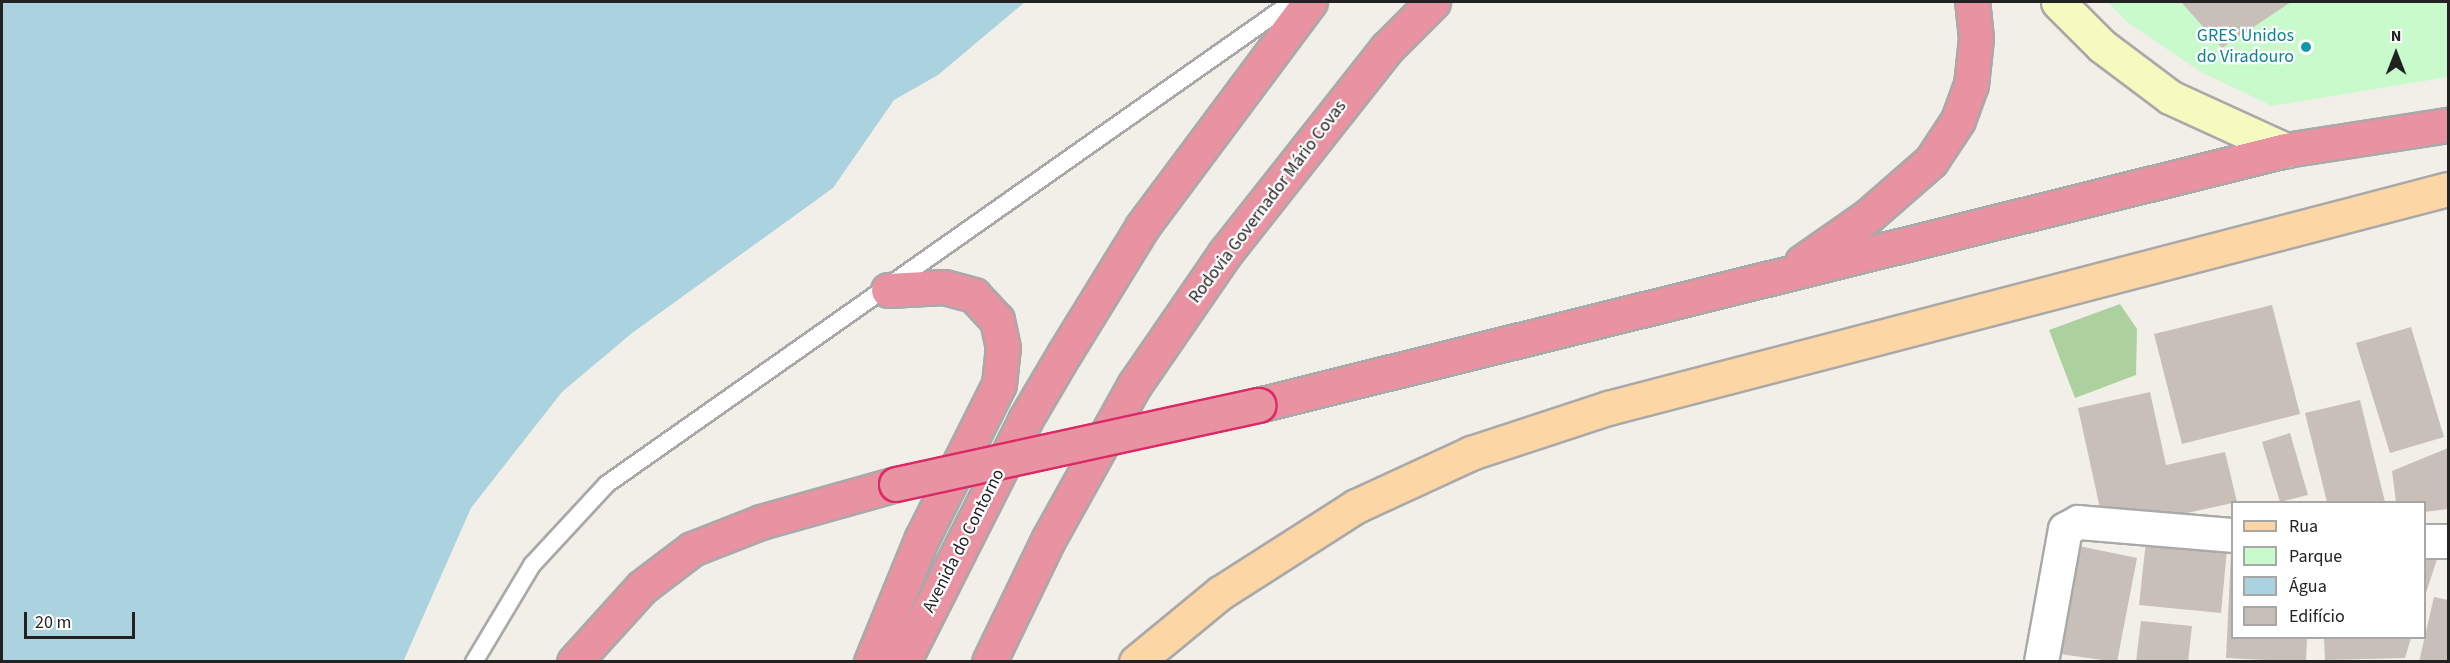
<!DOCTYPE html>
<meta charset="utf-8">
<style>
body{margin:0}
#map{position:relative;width:2450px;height:663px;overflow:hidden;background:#f2efe9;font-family:"Source Sans 3",sans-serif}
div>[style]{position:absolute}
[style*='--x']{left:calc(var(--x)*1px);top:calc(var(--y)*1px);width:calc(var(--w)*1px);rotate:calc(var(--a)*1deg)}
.forest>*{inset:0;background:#add19e}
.park>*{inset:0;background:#c8facc}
.water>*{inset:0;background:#aad3df}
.building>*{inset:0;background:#c7bfb8}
.roads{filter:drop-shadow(2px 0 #a9a9a9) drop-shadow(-2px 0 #a9a9a9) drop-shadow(0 2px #a9a9a9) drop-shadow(0 -2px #a9a9a9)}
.lane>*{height:16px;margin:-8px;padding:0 8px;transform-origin:8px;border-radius:8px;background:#fff}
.street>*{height:33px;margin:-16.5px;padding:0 16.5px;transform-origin:16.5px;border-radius:16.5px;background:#fff}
.secondary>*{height:33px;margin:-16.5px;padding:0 16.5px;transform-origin:16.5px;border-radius:16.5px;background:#f7fabf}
.primary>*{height:33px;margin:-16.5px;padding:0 16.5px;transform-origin:16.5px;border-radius:16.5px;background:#fcd6a4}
.highway>*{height:33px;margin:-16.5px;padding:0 16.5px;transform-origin:16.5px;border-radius:16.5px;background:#e892a2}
.bridges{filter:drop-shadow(2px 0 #dc2a67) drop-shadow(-2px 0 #dc2a67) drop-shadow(0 2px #dc2a67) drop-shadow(0 -2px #dc2a67)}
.highway-bridge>*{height:33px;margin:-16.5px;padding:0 16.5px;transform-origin:16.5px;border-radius:16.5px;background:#e892a2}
.dots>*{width:16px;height:16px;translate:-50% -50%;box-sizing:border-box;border:3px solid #fff;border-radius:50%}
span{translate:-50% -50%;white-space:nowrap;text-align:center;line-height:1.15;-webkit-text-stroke:4.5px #fff;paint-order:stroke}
.culture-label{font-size:18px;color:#0d838f}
.right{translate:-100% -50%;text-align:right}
.street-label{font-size:18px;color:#222}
.frame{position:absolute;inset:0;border:3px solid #222;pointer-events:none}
.legend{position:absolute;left:2231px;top:501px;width:195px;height:138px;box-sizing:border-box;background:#fff;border:2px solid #a7a7a7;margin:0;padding:8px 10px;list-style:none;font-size:18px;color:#222}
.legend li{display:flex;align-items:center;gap:12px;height:30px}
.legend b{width:30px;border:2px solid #a7a7a7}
.north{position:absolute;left:2366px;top:24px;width:60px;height:60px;-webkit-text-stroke:4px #fff;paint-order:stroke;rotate:0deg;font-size:16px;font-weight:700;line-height:24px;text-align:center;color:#222}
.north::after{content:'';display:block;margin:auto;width:21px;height:27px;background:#222;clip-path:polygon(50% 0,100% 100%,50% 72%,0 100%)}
.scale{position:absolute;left:24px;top:612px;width:111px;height:27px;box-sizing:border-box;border:3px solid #222;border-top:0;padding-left:8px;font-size:18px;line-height:21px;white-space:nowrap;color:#222;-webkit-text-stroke:4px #fff;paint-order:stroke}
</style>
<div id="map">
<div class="forest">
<i style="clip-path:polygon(2120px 304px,2137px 329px,2136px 375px,2075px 398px,2049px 330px)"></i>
</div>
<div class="park">
<i style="clip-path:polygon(2108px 2px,2448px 2px,2448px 77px,2272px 106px,2201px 72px,2127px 22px)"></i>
</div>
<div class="water">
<i style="clip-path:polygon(2px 2px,1025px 2px,938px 75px,894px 100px,833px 188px,632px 333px,562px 392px,471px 508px,403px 662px,2px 661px)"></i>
</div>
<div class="building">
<i style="clip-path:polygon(2181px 2px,2291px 2px,2222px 48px)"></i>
<i style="clip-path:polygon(2272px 305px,2300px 414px,2182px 444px,2154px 334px)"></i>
<i style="clip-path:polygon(2411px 327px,2444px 437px,2390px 453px,2356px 343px)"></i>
<i style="clip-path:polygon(2150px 392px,2166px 465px,2225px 452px,2237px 502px,2105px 531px,2078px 408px)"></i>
<i style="clip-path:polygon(2360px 400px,2385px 502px,2327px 502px,2305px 413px)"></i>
<i style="clip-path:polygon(2290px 433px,2308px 495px,2280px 502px,2262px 442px)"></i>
<i style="clip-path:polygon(2448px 448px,2448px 509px,2424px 512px,2424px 502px,2396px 502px,2392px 471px)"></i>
<i style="clip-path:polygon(2146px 541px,2227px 549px,2221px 613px,2139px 605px)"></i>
<i style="clip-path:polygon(2074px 545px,2137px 558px,2117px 662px,2053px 653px)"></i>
<i style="clip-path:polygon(2231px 553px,2232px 638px,2307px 638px,2306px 662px,2226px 658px)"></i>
<i style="clip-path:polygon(2438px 556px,2425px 596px,2424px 596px,2424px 557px)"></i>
<i style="clip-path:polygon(2434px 597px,2448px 600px,2448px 662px,2419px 662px)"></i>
<i style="clip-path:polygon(2141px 621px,2192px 626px,2188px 662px,2136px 662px)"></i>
<i style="clip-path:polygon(2324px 638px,2411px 638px,2405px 658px,2325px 660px)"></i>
</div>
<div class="roads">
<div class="lane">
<i style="--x:474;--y:662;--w:113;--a:-59.1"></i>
<i style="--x:532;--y:565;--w:110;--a:-47.2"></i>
<i style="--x:607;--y:484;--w:838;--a:-35.13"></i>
</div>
<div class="street">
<i style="--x:2424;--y:541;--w:24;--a:0"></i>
<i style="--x:2041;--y:662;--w:135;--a:-79.8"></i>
<i style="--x:2065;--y:529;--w:15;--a:-28"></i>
<i style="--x:2078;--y:522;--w:155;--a:4.8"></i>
</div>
<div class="secondary">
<i style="--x:2058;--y:2;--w:62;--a:45"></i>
<i style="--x:2102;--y:46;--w:85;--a:36.9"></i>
<i style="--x:2170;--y:97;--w:128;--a:24.6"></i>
</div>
<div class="primary">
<i style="--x:1136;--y:662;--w:109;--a:-39.4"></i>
<i style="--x:1220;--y:593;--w:161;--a:-32.6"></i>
<i style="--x:1356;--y:506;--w:127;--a:-24.7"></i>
<i style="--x:1471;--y:453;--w:144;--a:-18.2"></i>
<i style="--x:1608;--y:408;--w:868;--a:-14.61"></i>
</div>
<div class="highway">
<i style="--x:1802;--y:262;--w:80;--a:-34.9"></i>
<i style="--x:1868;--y:216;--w:84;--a:-41.1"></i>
<i style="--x:1931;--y:161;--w:49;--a:-56.6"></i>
<i style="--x:1958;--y:120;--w:37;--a:-70"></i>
<i style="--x:1971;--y:85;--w:47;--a:-83.9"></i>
<i style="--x:1976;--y:38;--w:36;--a:-96"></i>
<i style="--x:1258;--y:405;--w:1059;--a:-13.93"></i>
<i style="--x:2286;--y:150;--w:164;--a:-8.8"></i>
<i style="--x:574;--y:662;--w:101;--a:-47.8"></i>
<i style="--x:642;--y:587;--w:63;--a:-37.2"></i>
<i style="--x:692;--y:549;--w:74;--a:-21.4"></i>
<i style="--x:761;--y:522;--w:140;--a:-15.7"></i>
<i style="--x:871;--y:662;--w:132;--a:-67.7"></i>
<i style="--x:921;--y:540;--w:174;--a:-63.4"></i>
<i style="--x:999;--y:384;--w:36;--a:-84"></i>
<i style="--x:1003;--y:348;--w:29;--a:-102"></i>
<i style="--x:997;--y:320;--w:34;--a:-133"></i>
<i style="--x:974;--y:295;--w:31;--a:-165"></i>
<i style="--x:944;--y:287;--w:56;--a:176.9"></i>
<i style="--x:903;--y:662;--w:271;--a:-63.2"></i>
<i style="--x:1025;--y:420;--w:77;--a:-59.4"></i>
<i style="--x:1064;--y:354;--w:149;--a:-58.4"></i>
<i style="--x:1142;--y:227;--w:281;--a:-53.3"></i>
<i style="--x:989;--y:662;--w:136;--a:-64.2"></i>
<i style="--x:1048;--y:540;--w:179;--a:-60.9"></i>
<i style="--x:1135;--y:384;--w:159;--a:-55.5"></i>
<i style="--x:1225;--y:253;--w:261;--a:-51.7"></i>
<i style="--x:1387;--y:48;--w:65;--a:-45"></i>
</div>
</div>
<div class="bridges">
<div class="highway-bridge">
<i style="--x:896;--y:484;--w:371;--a:-12.3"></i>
</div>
</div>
<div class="dots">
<i style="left:2306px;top:47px;background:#0f9aa8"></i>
</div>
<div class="culture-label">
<span class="right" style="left:2294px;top:47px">GRES Unidos<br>do Viradouro</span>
</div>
<div class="street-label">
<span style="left:1268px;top:202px;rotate:-53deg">Rodovia Governador Mário Covas</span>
<span style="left:964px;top:541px;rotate:-63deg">Avenida do Contorno</span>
</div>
<div class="frame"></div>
<ul class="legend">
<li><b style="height:8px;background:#fcd6a4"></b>Rua</li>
<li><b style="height:16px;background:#c8facc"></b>Parque</li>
<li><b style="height:16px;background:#aad3df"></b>Água</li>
<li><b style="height:16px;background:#c7bfb8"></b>Edifício</li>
</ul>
<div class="north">N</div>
<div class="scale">20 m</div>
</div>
